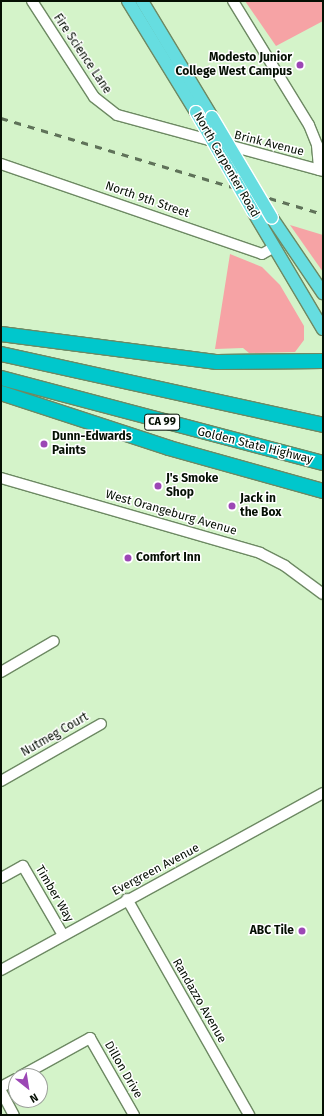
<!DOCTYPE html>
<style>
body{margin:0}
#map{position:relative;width:324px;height:1116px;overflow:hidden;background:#d4f3c9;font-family:"Fira Sans",sans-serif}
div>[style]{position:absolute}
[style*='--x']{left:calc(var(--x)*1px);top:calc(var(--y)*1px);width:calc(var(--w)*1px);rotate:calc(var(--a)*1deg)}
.green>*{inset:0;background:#f6a3a5}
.roads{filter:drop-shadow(1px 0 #6d8963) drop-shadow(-1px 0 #6d8963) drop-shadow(0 1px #6d8963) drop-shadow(0 -1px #6d8963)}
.minor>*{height:10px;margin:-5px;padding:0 5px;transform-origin:5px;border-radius:5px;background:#fff}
.major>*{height:12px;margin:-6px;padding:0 6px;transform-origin:6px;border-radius:6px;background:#66dde0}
.highway>*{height:14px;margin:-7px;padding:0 7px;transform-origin:7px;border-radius:7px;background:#00c7cc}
.rail>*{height:2.5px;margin-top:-1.25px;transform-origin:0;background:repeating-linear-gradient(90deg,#5f7259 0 7px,transparent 0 14px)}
.bridges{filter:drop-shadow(1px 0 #fff) drop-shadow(-1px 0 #fff) drop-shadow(0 1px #fff) drop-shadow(0 -1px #fff)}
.major-bridge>*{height:12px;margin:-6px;padding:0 6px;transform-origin:6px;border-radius:6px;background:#66dde0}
.dots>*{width:11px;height:11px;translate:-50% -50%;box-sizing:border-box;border:2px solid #fff;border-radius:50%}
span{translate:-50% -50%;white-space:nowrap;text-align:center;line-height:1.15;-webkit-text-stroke:3px #fff;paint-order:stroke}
.shield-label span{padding:1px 3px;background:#fff;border:1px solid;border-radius:3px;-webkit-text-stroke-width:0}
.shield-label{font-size:11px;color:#050f03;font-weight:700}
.street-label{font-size:12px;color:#050f03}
.poi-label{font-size:12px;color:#050f03;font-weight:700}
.right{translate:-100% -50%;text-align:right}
.left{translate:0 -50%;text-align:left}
.frame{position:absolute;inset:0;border:2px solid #050f03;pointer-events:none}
.north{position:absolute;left:8px;top:1068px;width:40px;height:40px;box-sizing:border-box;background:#fff;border:1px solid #9b9f9a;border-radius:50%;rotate:150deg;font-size:11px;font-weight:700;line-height:16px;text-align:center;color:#050f03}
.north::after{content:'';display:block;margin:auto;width:14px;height:18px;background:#9c47b5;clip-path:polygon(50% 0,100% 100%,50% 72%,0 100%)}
</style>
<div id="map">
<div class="green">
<i style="clip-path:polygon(245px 1px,323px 1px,323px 21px,276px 46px)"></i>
<i style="clip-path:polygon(290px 225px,323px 235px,323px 272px)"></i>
<i style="clip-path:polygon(230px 254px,262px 267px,280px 285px,304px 326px,304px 340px,295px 352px,249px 353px,243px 348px,215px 349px)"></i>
</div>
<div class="roads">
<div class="minor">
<i style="--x:32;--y:1;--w:114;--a:57.1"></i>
<i style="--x:94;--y:97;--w:29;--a:38"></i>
<i style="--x:117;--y:115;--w:213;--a:15.2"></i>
<i style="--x:233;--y:1;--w:145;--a:58.5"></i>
<i style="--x:309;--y:125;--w:22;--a:68"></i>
<i style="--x:317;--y:145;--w:25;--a:85"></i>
<i style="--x:1;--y:164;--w:276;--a:19"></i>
<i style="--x:262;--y:254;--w:13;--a:-29"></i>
<i style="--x:1;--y:478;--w:270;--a:16.1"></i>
<i style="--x:260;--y:553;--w:28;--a:27"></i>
<i style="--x:285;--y:566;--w:47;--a:36.4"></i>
<i style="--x:1;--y:672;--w:61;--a:-30.3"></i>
<i style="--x:1;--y:781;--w:115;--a:-29.7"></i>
<i style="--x:1;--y:878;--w:25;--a:-29"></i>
<i style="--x:23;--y:866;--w:80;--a:59.9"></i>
<i style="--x:127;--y:899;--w:248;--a:60.5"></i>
<i style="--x:1;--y:970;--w:367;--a:-28.8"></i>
<i style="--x:21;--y:1076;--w:79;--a:-28.8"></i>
<i style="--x:90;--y:1038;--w:89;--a:60.3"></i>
<i style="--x:1;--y:1087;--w:17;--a:-28"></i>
<i style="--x:1;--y:1091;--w:27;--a:62"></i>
</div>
<div class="major">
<i style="--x:128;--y:1;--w:130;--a:58.5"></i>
<i style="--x:142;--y:1;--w:135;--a:58.9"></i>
<i style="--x:254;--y:213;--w:135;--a:59.3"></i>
<i style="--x:272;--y:218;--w:91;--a:55.8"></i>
</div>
<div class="highway">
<i style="--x:1;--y:334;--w:218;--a:7.4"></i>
<i style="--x:217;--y:362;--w:106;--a:-0.5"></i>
<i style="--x:1;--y:354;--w:330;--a:12.4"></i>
<i style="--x:1;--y:378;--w:333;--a:14.8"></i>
<i style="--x:1;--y:393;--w:177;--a:18.1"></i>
<i style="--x:169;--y:448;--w:160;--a:15.6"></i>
</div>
</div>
<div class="rail">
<i style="--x:1;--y:118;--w:336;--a:16.6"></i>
</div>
<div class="bridges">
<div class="major-bridge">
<i style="--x:196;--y:112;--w:116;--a:60.1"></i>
<i style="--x:212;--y:117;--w:117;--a:59.3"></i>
</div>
</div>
<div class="dots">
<i style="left:300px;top:65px;background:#9c47b5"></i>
<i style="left:44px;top:444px;background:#9c47b5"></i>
<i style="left:158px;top:486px;background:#9c47b5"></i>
<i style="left:232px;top:506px;background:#9c47b5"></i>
<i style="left:128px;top:558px;background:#9c47b5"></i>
<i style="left:302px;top:931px;background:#9c47b5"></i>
</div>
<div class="shield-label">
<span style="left:162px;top:422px">CA 99</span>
</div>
<div class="street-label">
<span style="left:82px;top:54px;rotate:56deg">Fire Science Lane</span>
<span style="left:269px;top:144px;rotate:14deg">Brink Avenue</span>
<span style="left:226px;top:165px;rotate:60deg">North Carpenter Road</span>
<span style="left:147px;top:200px;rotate:19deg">North 9th Street</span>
<span style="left:255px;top:446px;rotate:14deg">Golden State Highway</span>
<span style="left:171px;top:513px;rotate:16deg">West Orangeburg Avenue</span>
<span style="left:55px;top:735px;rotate:-30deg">Nutmeg Court</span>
<span style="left:156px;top:870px;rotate:-28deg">Evergreen Avenue</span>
<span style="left:54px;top:894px;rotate:60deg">Timber Way</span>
<span style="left:199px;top:1001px;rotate:60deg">Randazzo Avenue</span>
<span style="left:123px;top:1070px;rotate:60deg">Dillon Drive</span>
</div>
<div class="poi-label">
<span class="right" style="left:292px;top:65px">Modesto Junior<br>College West Campus</span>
<span class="left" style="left:52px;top:444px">Dunn-Edwards<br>Paints</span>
<span class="left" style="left:166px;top:486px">J's Smoke<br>Shop</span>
<span class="left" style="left:240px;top:506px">Jack in<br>the Box</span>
<span class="left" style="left:136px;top:558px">Comfort Inn</span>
<span class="right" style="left:294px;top:931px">ABC Tile</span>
</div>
<div class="frame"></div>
<div class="north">N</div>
</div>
